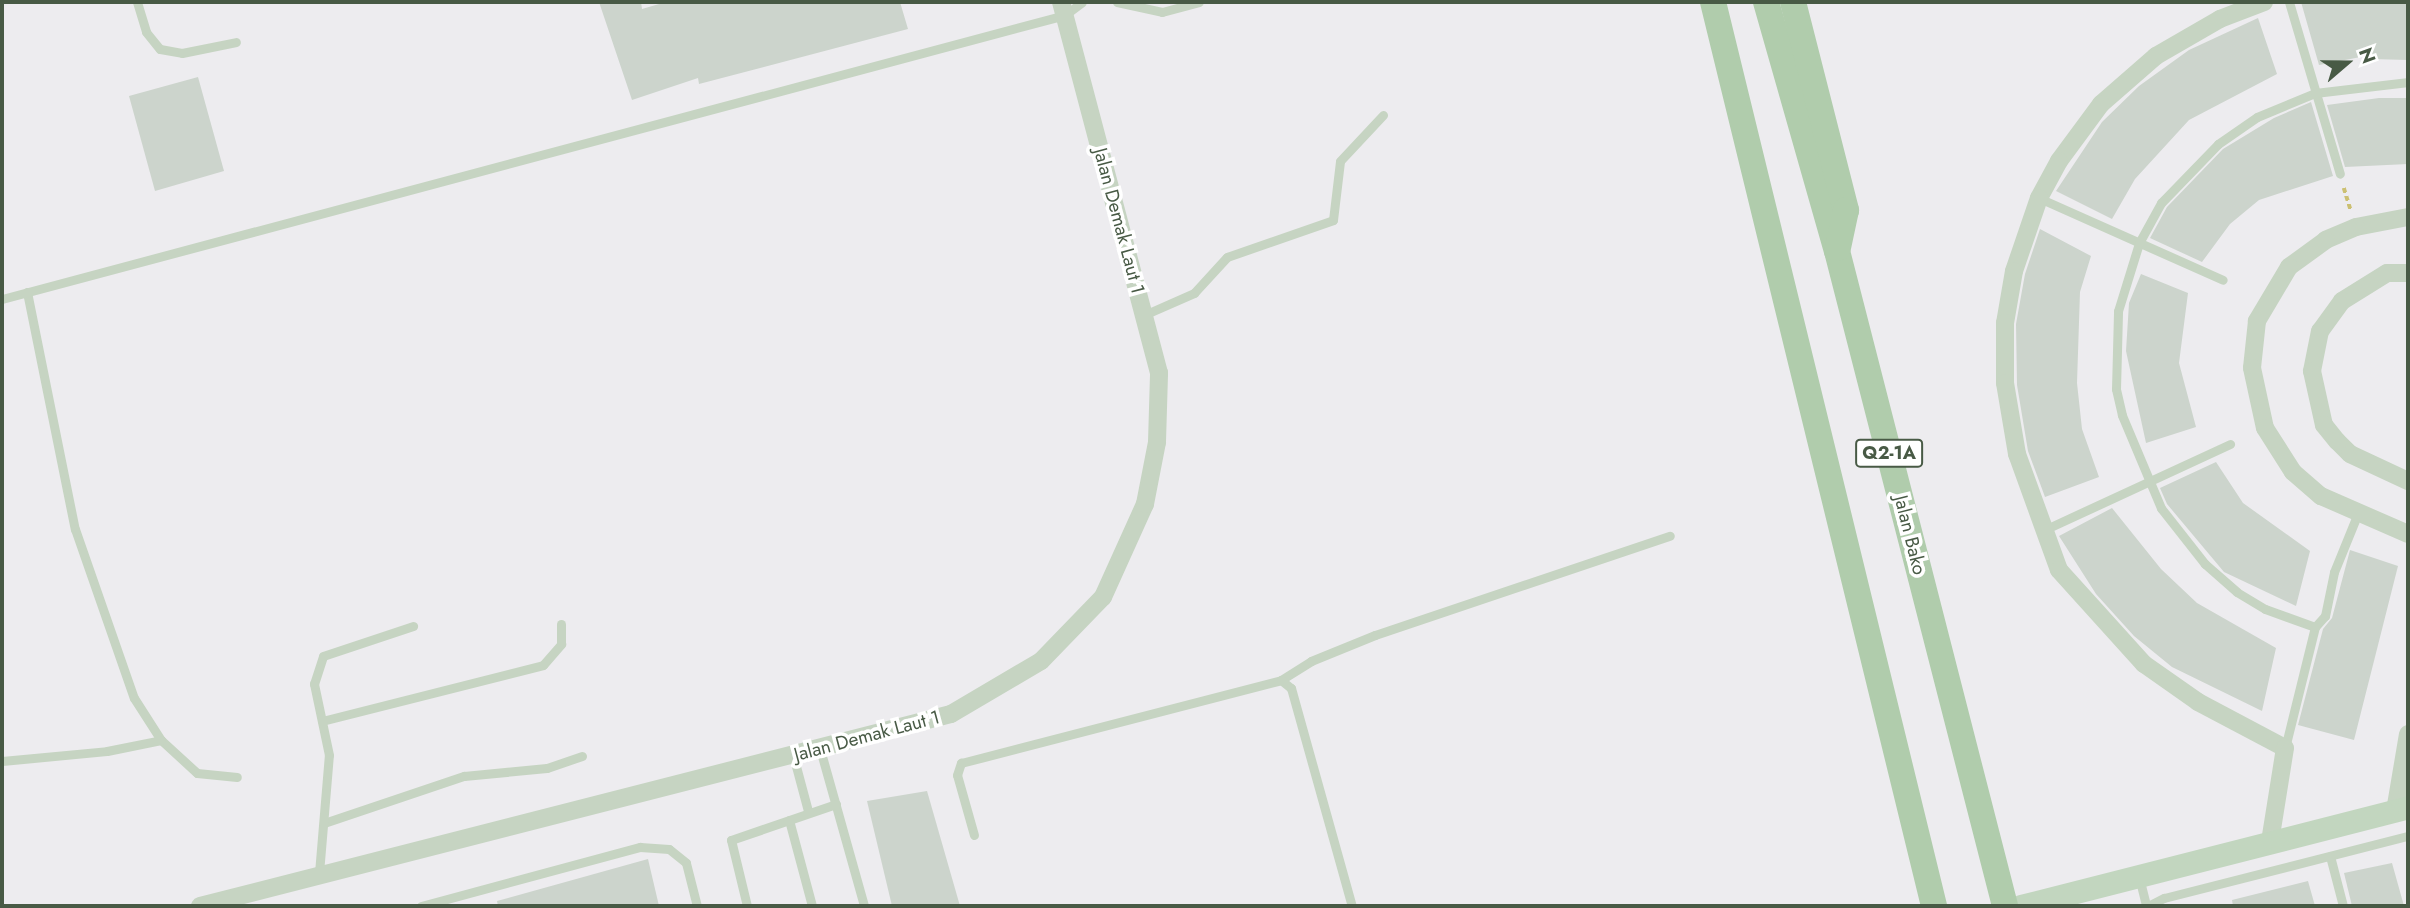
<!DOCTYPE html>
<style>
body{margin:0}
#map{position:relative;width:2410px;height:908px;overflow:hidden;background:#edecef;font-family:Jost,sans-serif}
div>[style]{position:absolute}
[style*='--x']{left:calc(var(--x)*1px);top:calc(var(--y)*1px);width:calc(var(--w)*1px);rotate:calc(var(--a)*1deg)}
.building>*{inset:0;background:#ccd4cc}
.path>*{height:3.5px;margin-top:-1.75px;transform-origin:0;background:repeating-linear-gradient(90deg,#ccc072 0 5px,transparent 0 8.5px)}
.lane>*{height:9px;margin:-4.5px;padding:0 4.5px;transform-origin:4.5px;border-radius:4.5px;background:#c6d4c2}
.street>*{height:18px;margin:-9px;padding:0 9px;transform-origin:9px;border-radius:9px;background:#c6d4c2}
.secondary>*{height:23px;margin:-11.5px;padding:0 11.5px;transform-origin:11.5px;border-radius:11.5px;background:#c2d6bf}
.primary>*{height:26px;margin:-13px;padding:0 13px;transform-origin:13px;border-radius:13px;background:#b0ccac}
span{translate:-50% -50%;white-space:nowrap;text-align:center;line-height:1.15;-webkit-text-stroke:7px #fff;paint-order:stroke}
.shield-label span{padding:2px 5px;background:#fff;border:2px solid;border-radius:5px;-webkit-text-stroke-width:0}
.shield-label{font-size:18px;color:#485a45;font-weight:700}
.street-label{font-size:19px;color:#485a45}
.frame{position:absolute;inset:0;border:4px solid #485a45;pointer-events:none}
.north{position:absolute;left:2312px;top:28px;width:70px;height:70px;-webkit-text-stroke:5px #fff;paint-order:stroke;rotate:70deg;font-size:19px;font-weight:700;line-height:28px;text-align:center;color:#485a45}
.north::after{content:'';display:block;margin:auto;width:24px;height:32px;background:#485a45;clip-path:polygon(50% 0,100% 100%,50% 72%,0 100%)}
</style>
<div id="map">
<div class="building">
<i style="clip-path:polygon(599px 2px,641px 2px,642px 9px,666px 2px,900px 2px,908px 29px,699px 84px,698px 78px,632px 100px)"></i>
<i style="clip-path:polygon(2301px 2px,2408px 2px,2408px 60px,2371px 59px,2371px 55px,2319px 65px)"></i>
<i style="clip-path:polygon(2258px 18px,2277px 74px,2189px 120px,2135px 179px,2112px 219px,2056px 191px,2102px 122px,2139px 86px,2189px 50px)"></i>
<i style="clip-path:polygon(198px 77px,224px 171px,155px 191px,129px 96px)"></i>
<i style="clip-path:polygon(2379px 98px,2408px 98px,2408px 164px,2345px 167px,2327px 105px)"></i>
<i style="clip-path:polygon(2311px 102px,2333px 176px,2259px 200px,2230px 224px,2202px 262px,2150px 238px,2167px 207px,2223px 149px,2274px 118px)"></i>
<i style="clip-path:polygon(2040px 229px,2091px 256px,2080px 292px,2077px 383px,2082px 429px,2099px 477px,2045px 497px,2028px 451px,2017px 385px,2016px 324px,2025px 274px)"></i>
<i style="clip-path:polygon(2141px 274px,2188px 293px,2179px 363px,2196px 427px,2146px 443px,2126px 351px,2129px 303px)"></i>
<i style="clip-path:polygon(2216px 462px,2243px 503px,2310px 551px,2296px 606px,2224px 572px,2167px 504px,2160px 488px)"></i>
<i style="clip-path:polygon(2112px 508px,2161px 569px,2197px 603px,2276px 648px,2262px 711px,2172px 667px,2134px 636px,2096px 594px,2059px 536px)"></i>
<i style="clip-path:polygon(2350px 550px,2398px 566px,2354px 740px,2298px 725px,2323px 629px,2332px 618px)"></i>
<i style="clip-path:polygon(927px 791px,960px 906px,892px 906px,867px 801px)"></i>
<i style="clip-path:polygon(648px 859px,659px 906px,498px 906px,497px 901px)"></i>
<i style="clip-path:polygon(2392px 863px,2404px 906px,2352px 906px,2344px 873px)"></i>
<i style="clip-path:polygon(2308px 881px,2315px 906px,2233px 906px,2232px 900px)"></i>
</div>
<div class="path">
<i style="--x:2344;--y:188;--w:24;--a:73"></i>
</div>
<div class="lane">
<i style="--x:137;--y:2;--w:31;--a:73"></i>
<i style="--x:146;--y:32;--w:22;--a:51"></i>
<i style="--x:160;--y:49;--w:22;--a:10"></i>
<i style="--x:182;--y:53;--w:55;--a:-11.5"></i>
<i style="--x:1117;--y:2;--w:46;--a:12.5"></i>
<i style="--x:1162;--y:12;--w:38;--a:-15"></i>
<i style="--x:2289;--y:2;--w:179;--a:73.5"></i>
<i style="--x:2039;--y:198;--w:201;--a:24"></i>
<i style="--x:27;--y:292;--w:242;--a:78.6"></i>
<i style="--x:75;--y:529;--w:179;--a:70.8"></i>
<i style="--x:134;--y:698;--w:50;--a:57.3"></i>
<i style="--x:161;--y:740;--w:49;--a:42.5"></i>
<i style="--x:197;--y:773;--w:40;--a:5.7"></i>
<i style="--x:2;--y:299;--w:1100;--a:-14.96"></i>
<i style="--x:1065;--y:15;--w:21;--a:-37"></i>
<i style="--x:1144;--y:315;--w:55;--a:-23.7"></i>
<i style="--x:1194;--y:293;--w:49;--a:-47.5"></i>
<i style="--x:1227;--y:257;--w:112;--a:-19.2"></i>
<i style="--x:1333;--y:220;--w:59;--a:-83.2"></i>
<i style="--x:1340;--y:161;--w:63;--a:-46.9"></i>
<i style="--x:2044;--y:530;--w:205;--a:-24.8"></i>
<i style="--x:2315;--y:627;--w:53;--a:-160.2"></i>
<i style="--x:2265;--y:609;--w:33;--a:-149"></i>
<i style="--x:2237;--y:592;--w:43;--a:-138.8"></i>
<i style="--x:2205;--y:564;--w:71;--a:-128.2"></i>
<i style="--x:2161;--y:508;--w:101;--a:-112.8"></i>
<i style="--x:2122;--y:415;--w:27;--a:-103"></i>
<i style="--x:2116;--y:389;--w:78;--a:-88.5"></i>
<i style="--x:2118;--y:311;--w:71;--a:-72.8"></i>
<i style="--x:2139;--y:243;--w:46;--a:-61.2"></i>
<i style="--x:2161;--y:203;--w:82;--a:-46"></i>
<i style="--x:2218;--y:144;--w:47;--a:-34.7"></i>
<i style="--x:2257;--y:117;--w:63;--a:-22.5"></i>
<i style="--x:2315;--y:93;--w:94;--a:-6.7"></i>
<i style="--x:1281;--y:680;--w:36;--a:-32"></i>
<i style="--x:1311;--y:661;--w:69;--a:-22.1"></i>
<i style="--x:1375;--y:635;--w:311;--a:-18.6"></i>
<i style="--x:322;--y:721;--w:228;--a:-14.2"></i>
<i style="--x:543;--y:665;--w:28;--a:-49"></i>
<i style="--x:561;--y:644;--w:20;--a:-90"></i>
<i style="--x:2285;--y:748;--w:125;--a:-76.1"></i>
<i style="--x:2315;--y:627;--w:15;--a:-48"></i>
<i style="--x:2325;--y:616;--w:45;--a:-78.4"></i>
<i style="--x:2334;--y:572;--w:64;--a:-67.9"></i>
<i style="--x:820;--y:749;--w:163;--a:74.3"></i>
<i style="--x:793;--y:755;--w:58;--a:75"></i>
<i style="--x:2;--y:761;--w:105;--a:-5.4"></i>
<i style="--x:107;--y:751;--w:55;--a:-11.5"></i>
<i style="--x:789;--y:820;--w:89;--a:75"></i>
<i style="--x:324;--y:823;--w:148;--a:-18.6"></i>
<i style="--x:464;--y:776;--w:83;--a:-5.5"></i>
<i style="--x:547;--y:768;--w:37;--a:-19"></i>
<i style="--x:974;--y:835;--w:62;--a:-105.8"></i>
<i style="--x:957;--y:775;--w:13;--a:-72"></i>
<i style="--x:961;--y:763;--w:331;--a:-14.5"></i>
<i style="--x:1281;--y:680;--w:13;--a:39"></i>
<i style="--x:1291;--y:688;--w:226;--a:74.4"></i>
<i style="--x:2330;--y:856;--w:52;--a:75.4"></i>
<i style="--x:319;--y:873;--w:118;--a:-85.2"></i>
<i style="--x:329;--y:755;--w:73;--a:-101.9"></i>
<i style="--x:314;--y:684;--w:29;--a:-72"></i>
<i style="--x:323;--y:656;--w:95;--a:-18.4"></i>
<i style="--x:2139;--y:877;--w:30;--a:76"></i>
<i style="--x:421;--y:906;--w:227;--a:-15.1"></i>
<i style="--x:640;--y:847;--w:29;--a:4"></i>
<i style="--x:669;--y:849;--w:22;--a:39"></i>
<i style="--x:686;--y:863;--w:44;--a:75.7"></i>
<i style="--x:747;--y:906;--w:68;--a:-103.6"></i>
<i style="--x:731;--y:840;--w:111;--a:-18.9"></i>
<i style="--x:2148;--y:906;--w:18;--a:-27"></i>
<i style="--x:2164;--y:898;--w:252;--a:-14.3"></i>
</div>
<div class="street">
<i style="--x:2264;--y:2;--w:47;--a:158.9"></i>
<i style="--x:2220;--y:19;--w:74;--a:150"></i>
<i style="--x:2156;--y:56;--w:73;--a:138.9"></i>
<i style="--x:2101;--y:104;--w:71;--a:126.4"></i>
<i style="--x:2059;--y:161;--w:42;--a:118.4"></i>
<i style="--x:2039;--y:198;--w:77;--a:108.9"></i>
<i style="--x:2014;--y:271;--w:53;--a:99.8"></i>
<i style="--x:2005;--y:323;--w:60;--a:90"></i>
<i style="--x:2005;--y:383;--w:72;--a:80.4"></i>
<i style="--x:2017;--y:454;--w:123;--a:70.1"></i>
<i style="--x:2059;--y:570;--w:127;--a:47.9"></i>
<i style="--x:2144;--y:664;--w:66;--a:35.1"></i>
<i style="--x:2198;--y:702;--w:98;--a:27.9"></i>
<i style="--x:2285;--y:748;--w:95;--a:99.1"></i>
<i style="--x:2408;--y:217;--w:53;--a:169.1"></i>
<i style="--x:2356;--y:227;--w:33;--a:157"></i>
<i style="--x:2326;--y:240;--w:46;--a:143.9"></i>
<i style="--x:2289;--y:267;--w:63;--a:120.7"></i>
<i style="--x:2257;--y:321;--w:47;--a:96.1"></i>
<i style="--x:2252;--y:368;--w:61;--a:77.8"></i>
<i style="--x:2265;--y:428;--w:52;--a:57.5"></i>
<i style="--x:2293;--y:472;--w:37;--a:41"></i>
<i style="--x:2321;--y:496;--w:95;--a:23.6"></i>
<i style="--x:2408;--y:273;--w:21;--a:180"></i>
<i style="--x:2387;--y:273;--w:53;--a:148.1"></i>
<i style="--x:2342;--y:301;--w:37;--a:126"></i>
<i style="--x:2320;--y:331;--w:41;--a:101.3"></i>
<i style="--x:2312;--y:371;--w:55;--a:77.5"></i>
<i style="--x:2324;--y:425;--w:21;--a:51"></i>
<i style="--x:2337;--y:441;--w:18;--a:45"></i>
<i style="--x:2350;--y:454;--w:64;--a:25"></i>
<i style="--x:2395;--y:811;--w:78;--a:-80.4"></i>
<i style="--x:200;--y:906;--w:775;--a:-14.34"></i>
<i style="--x:951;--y:714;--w:104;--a:-30.5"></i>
<i style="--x:1041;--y:661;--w:89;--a:-45.9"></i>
<i style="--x:1103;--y:597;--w:102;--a:-65.7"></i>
<i style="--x:1145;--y:504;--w:63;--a:-79"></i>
<i style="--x:1157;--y:442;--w:69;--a:-88.3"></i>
<i style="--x:1159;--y:373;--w:384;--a:-104.8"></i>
</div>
<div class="secondary">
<i style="--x:2021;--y:906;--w:399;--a:-14.3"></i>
</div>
<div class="primary">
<i style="--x:1713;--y:2;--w:931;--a:76.26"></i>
<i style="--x:1766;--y:2;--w:259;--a:74.1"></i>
<i style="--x:1837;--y:251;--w:676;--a:75.61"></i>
<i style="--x:1793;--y:2;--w:215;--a:75.7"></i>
<i style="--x:1846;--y:210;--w:39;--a:102"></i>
</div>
<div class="shield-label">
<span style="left:1889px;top:453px">Q2-1A</span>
</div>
<div class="street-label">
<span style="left:1119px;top:221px;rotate:75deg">Jalan Demak Laut 1</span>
<span style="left:1910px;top:535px;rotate:76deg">Jalan Bako</span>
<span style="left:867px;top:736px;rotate:-15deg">Jalan Demak Laut 1</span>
</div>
<div class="frame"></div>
<div class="north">N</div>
</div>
